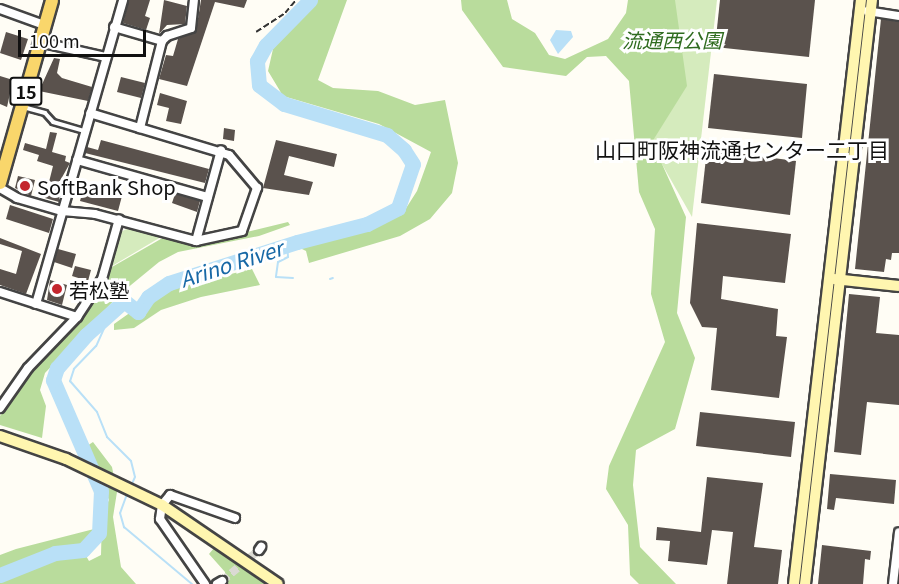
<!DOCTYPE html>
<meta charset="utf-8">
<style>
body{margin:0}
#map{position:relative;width:899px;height:584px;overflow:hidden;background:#fffdf5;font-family:Georgia,"Noto Sans JP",serif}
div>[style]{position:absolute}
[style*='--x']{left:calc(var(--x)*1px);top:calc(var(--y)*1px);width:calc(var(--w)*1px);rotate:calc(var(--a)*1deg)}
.green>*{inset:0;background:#d5ebbd}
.forest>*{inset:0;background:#b9dc9c}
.water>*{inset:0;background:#b9e0f7}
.stream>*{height:2px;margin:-1px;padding:0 1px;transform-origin:1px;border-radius:1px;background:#b9e0f7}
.river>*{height:15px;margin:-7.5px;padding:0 7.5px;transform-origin:7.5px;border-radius:7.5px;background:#b9e0f7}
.building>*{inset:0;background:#5a524d}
.street-tunnel>*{height:8px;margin-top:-4px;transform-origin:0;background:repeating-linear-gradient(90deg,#dbdad3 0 8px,transparent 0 12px)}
.path>*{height:1.5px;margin-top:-0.75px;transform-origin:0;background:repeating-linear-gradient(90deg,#333 0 6px,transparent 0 9px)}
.roads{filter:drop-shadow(2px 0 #444) drop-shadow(-2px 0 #444) drop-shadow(0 2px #444) drop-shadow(0 -2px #444)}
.lane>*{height:4px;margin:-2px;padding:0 2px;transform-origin:2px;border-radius:2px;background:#fff}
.street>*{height:8px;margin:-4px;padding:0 4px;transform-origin:4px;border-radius:4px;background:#fff}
.secondary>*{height:10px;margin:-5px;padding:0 5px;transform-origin:5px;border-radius:5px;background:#fff6b0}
.primary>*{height:12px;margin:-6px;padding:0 6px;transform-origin:6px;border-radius:6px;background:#f9d66b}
.dots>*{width:16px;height:16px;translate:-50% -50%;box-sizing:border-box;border:3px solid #fff;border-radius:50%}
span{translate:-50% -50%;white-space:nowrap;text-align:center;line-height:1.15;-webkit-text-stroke:6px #fff;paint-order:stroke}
.shield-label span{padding:2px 4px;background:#fff;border:2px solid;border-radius:4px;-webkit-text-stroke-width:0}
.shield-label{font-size:18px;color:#111;font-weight:700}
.park-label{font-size:20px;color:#2f6b1f;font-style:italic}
.poi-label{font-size:20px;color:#111}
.left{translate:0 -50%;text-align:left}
.neighbourhood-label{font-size:21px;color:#111}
.water-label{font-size:21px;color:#1768a6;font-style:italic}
.scale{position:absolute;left:18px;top:30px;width:128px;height:27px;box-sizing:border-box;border:3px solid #111;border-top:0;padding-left:8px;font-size:18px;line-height:21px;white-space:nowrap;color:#111;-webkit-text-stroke:4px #fff;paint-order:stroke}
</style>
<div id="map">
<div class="green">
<i style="clip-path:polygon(634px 0,717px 0,692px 217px,642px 129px)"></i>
<i style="clip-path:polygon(129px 228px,161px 237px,107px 269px,118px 233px)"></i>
</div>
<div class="forest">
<i style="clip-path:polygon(314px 0,347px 0,318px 80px,333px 88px,378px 91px,415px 105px,445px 100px,458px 163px,452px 193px,430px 219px,400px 236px,309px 263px,306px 251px,298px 247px,403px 213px,417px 191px,431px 152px,379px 124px,283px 96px,268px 71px,273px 49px)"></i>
<i style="clip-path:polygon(461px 0,507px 0,512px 19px,535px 33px,549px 55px,565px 59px,608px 39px,626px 13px,628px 0,675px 0,687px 86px,652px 142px,686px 217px,677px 313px,695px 358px,675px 429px,636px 450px,633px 485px,640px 547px,676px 584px,639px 584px,630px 575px,628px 525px,606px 489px,609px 466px,665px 342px,651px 294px,655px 229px,639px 192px,629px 81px,606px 56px,587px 57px,566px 76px,503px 67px,462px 10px)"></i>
<i style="clip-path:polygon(288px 222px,290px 225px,259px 236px,178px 252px,159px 262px,120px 294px,45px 373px,40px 390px,46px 406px,42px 438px,0 425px,0 416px,30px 371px,95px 296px,105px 271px,166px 236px,197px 244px)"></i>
<i style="clip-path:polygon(252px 269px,260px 285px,201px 297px,161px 310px,134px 328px,114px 330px,114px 324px,162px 290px)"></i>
<i style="clip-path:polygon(93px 442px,112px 467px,117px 492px,113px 517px,121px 567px,136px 584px,0 584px,0 555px,16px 549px,94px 529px,96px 544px,85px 554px,89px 561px,101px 555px,102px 514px,109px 500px,87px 446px)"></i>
<i style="clip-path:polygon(214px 548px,247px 566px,269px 584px,225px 584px,225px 572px,209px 554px)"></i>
</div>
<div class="water">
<i style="clip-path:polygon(556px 30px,571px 31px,573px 37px,558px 54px,550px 40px)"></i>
</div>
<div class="stream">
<i style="--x:287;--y:245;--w:12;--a:85"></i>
<i style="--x:288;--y:257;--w:11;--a:153"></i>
<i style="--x:278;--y:262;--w:15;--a:98"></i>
<i style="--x:276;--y:277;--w:17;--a:3"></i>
<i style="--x:330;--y:279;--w:3;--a:-18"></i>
<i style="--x:110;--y:315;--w:34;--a:114"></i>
<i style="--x:96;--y:346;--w:32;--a:134"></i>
<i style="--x:74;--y:369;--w:13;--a:108"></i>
<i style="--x:70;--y:381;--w:41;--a:48.9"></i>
<i style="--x:97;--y:412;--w:27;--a:68"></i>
<i style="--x:107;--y:437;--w:34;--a:45"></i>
<i style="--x:131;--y:461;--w:16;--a:76"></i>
<i style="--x:135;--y:477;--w:10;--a:114"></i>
<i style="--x:127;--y:494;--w:20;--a:110"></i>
<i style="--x:120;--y:513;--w:15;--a:74"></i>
<i style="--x:124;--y:527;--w:89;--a:40"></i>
</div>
<div class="river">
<i style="--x:0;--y:575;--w:59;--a:-21.8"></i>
<i style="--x:55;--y:553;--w:28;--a:-6"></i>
<i style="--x:83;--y:550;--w:23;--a:-47"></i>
<i style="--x:99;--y:533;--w:42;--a:-87.3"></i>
<i style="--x:101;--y:491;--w:121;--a:-113.4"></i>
<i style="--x:53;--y:380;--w:13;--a:-72"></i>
<i style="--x:57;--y:368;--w:44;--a:-48.7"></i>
<i style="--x:86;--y:335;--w:51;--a:-41.8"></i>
<i style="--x:124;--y:301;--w:18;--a:38"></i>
<i style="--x:138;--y:312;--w:18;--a:-56"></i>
<i style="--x:148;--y:297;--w:25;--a:-34"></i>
<i style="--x:169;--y:283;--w:134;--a:-17.8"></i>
<i style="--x:297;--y:242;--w:72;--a:-14.4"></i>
<i style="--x:367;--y:224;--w:35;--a:-27"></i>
<i style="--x:398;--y:208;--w:46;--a:-71.2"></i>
<i style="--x:413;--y:164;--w:17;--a:-123"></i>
<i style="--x:404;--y:150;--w:23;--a:-139"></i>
<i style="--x:387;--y:135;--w:108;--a:-163.2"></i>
<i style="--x:284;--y:104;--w:31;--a:-143"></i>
<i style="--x:259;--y:85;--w:24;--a:-95"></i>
<i style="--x:257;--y:61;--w:18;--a:-61"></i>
<i style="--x:266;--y:45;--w:63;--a:-45.6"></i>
</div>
<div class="building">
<i style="clip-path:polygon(129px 0,150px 0,145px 16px,150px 18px,146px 30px,123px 23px)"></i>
<i style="clip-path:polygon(164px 0,187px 6px,185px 24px,167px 25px,159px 34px)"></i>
<i style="clip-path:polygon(201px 0,247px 0,244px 8px,215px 2px,187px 86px,159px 79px,166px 55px,173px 56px,178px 39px,196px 31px)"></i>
<i style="clip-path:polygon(720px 0,815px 0,809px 57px,715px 47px)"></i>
<i style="clip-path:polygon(881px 19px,899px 22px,899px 253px,892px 253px,891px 260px,886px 259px,884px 272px,855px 269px)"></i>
<i style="clip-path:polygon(6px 32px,28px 39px,21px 60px,0 53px)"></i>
<i style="clip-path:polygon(54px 58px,60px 59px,57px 73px,62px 78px,92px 87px,88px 101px,39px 91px)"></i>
<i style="clip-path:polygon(714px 74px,807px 84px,802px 138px,708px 128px)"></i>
<i style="clip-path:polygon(0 76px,13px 80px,7px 107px,0 104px)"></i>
<i style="clip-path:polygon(121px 77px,145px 83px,141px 98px,117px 92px)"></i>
<i style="clip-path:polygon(160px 93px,187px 101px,181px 124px,166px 121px,169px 108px,157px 105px)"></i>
<i style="clip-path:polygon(224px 128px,235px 130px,234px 141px,223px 139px)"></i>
<i style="clip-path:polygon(50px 132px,57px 133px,52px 152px,66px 156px,65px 161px,70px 163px,60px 181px,59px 202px,45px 198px,53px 166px,37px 161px,39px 155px,23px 150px,25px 143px,46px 149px)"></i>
<i style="clip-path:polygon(101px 140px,209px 169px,205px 183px,85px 153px,87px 147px,98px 150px)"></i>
<i style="clip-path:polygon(276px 140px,337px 154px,334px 167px,289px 156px,284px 175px,313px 182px,309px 195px,263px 188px)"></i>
<i style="clip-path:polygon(707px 149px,796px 161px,790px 215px,701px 203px)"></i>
<i style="clip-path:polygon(18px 176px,35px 180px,31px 196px,15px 188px)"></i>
<i style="clip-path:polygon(84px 186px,122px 196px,118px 211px,80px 201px)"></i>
<i style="clip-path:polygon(175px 194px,200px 201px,197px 212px,172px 203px)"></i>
<i style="clip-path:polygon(10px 205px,53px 219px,49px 233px,6px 219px)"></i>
<i style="clip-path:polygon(697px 223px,791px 234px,785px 283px,723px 276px,721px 299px,778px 309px,776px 336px,787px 337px,779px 398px,711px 390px,717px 328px,702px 327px,690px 303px)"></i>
<i style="clip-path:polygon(0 238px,41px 254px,26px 294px,0 285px,0 269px,16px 274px,22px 251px,0 244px)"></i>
<i style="clip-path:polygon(58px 249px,76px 254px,72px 268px,54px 262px)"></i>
<i style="clip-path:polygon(75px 266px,91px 270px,88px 281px,72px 276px)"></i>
<i style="clip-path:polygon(50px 280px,67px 285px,62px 305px,47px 300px)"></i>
<i style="clip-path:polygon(849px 294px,880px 297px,876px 333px,899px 335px,899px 405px,867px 402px,861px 455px,834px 452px)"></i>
<i style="clip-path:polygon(700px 412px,795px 422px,791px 457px,696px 446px)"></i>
<i style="clip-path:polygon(830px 474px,896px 480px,894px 504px,836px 498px,834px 510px,827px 509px)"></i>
<i style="clip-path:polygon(707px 477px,763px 483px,754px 547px,782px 550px,778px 584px,727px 584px,733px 532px,712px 530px,707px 565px,668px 561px,670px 541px,656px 540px,657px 527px,701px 532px)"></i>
<i style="clip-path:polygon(822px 545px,871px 551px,870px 560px,865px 559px,863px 584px,818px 584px)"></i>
</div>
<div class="street-tunnel">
<i style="--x:222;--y:581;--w:48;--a:-40"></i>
</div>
<div class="path">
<i style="--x:256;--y:32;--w:35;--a:-33"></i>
<i style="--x:285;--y:13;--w:17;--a:-50"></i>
</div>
<div class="roads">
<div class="lane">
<i style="--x:23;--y:107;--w:23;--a:15"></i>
<i style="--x:45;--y:113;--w:12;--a:48"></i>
<i style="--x:53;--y:122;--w:32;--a:16"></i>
</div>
<div class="street">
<i style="--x:0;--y:9;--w:47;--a:20"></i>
<i style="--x:867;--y:11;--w:32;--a:9"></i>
<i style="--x:114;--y:27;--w:50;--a:16.3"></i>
<i style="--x:162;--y:41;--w:90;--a:104.2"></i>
<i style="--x:162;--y:41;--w:7;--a:-45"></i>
<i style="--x:167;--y:36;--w:25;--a:-18"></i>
<i style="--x:191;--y:28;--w:28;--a:-84"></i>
<i style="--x:39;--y:42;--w:69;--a:12.6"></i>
<i style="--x:77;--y:160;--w:136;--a:15.8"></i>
<i style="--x:0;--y:188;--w:20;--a:30"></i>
<i style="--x:17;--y:198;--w:47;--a:16.1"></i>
<i style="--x:62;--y:211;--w:33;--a:5"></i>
<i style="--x:95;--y:214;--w:105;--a:15"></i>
<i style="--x:196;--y:241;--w:47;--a:-12.3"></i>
<i style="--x:242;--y:231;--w:46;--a:-70.8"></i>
<i style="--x:257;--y:188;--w:43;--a:-130.3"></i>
<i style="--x:229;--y:155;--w:145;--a:-163.2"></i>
<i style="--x:196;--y:241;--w:94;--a:-74.6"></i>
<i style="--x:0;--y:292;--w:81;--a:18"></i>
<i style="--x:36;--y:304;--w:316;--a:-74"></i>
<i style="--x:0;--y:408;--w:49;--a:-55"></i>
<i style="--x:28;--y:368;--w:71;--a:-46.1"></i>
<i style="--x:77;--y:317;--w:45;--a:-56.7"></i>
<i style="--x:102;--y:279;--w:62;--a:-74.2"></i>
<i style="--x:259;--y:550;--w:4;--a:-56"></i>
<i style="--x:205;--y:584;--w:79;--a:-124.7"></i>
<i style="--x:160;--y:519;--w:14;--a:-82"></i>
<i style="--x:162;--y:505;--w:13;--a:-51"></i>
<i style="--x:170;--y:495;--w:69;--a:19.5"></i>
<i style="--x:217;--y:584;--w:6;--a:-31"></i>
<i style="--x:893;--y:584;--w:52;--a:-83.4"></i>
</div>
<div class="secondary">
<i style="--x:834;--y:279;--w:65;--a:6.1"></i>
<i style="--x:0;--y:436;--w:70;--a:19.2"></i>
<i style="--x:66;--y:459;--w:106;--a:25.6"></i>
<i style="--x:162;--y:505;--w:140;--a:34.3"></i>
<i style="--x:794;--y:584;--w:588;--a:-83.46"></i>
<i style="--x:805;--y:584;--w:588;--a:-83.46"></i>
</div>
<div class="primary">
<i style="--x:0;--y:183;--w:190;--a:-74.1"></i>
</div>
</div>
<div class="dots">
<i style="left:25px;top:186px;background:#c4262e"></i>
<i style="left:57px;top:289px;background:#c4262e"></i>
</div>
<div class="shield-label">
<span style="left:26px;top:91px">15</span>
</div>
<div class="park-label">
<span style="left:672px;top:39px">流通西公園</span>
</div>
<div class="poi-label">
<span class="left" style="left:37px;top:186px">SoftBank Shop</span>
<span class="left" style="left:69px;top:289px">若松塾</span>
</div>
<div class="neighbourhood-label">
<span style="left:742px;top:149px">山口町阪神流通センター二丁目</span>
</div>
<div class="water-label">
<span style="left:231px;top:263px;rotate:-18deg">Arino River</span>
</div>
<div class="scale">100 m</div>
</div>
